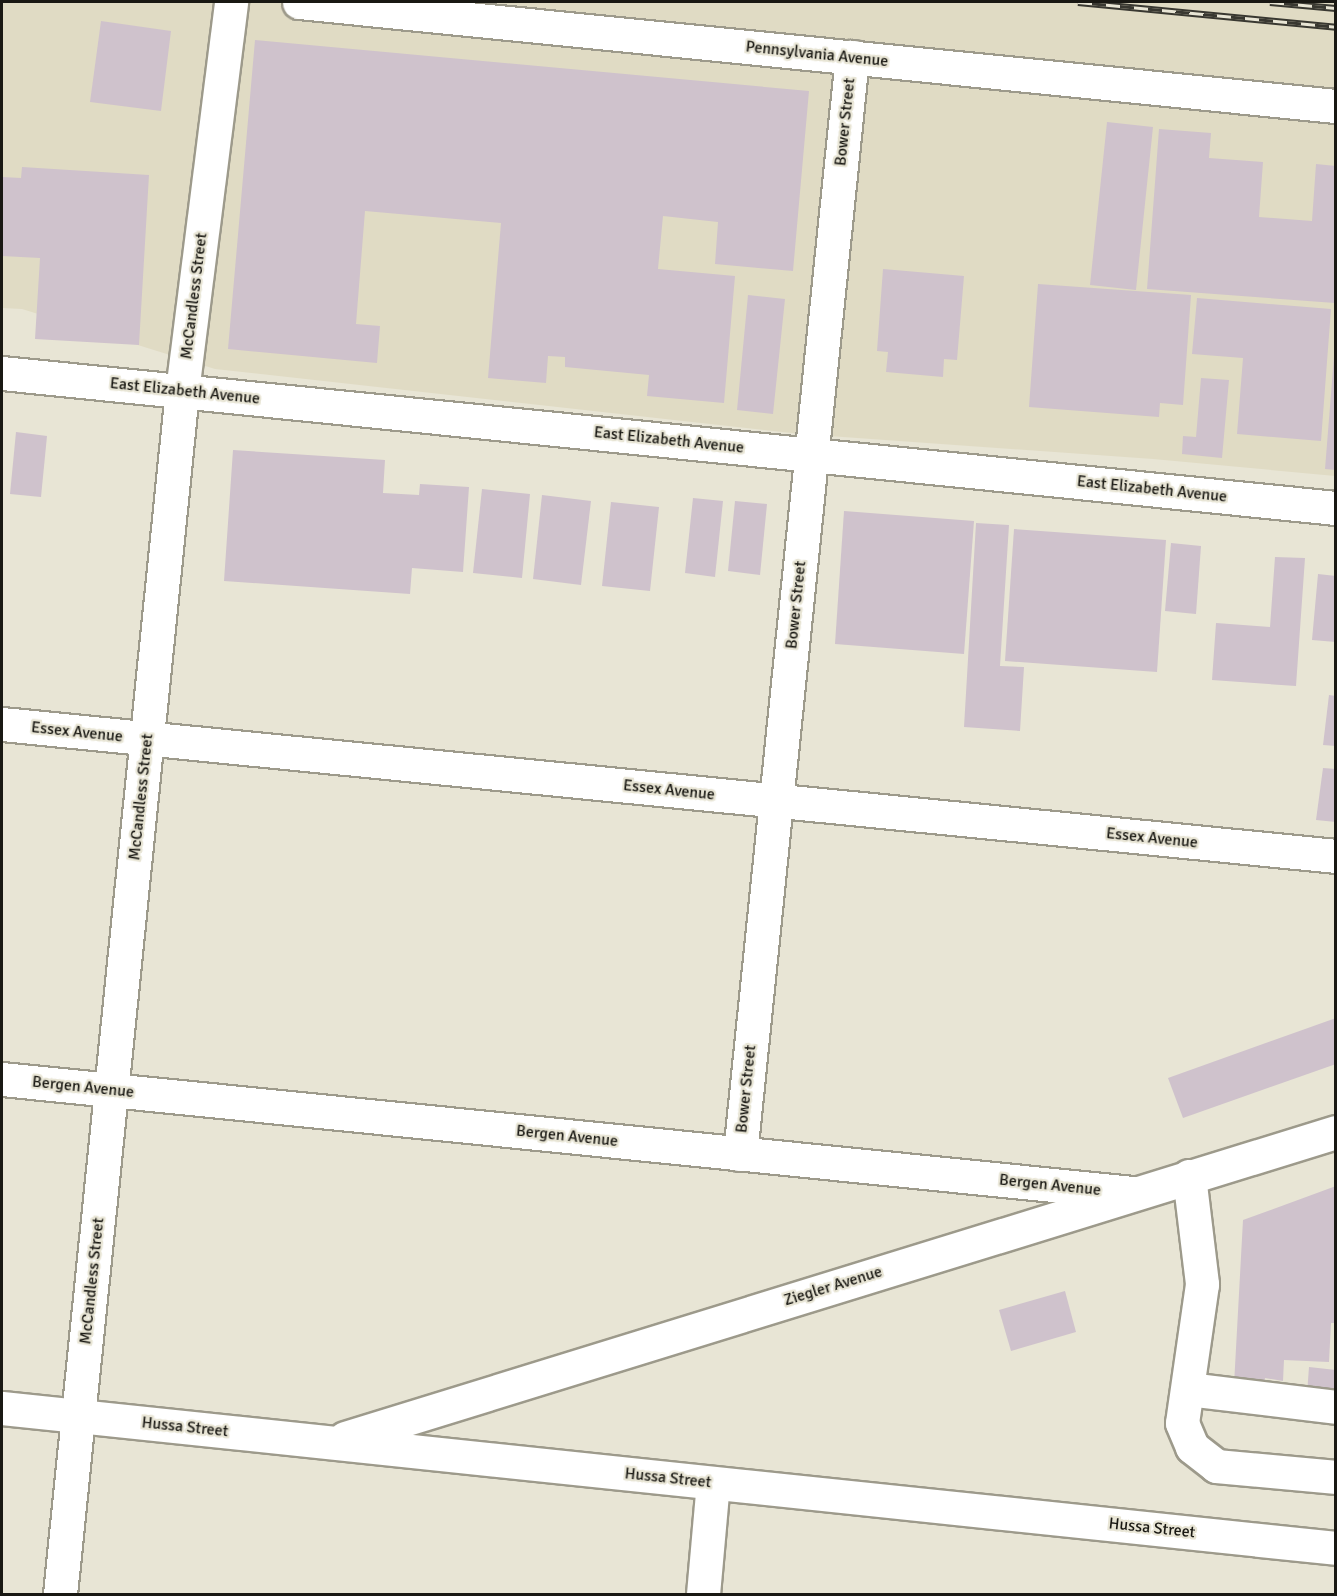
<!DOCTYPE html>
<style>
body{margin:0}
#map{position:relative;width:1337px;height:1596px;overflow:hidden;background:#e8e5d5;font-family:Signika,sans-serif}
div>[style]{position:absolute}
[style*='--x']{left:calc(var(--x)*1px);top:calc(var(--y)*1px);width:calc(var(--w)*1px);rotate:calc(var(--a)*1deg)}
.built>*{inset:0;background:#e0dbc4}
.building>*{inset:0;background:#cfc2cc}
.roads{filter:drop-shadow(2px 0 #9d9a8b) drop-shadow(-2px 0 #9d9a8b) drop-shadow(0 2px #9d9a8b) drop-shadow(0 -2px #9d9a8b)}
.minor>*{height:33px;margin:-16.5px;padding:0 16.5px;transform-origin:16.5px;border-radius:16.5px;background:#fff}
.rail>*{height:7px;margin-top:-3.5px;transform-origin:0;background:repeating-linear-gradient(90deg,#e8e5d5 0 14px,#393831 0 28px);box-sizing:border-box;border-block:2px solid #393831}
span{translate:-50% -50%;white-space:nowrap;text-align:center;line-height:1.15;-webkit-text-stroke:4.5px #e8e5d5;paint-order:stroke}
.street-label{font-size:16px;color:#191813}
.frame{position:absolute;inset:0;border:3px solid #191813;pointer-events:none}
</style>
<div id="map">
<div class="built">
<i style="clip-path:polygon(2px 2px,1335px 2px,1335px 476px,1153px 459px,801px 434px,215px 369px,22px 309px,2px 308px)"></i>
</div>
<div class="building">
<i style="clip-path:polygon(101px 21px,171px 31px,161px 111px,90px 102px)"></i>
<i style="clip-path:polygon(255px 40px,809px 91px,793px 271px,715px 264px,718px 222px,663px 216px,658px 269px,735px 276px,724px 403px,647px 396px,649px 375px,565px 367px,565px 357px,548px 356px,546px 383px,488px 378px,501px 223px,365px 211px,356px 324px,380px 326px,377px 363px,228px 349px)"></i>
<i style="clip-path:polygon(1107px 122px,1153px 127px,1136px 290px,1090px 285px)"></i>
<i style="clip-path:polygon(1159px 129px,1211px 133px,1209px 158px,1263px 162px,1259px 217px,1312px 221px,1316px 164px,1336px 166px,1335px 303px,1147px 289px)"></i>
<i style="clip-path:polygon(22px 167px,149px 175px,139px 345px,35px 339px,40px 258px,2px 256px,2px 177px,21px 178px)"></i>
<i style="clip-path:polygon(883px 269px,964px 276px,957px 360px,944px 359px,943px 377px,886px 372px,888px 352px,877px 351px)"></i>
<i style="clip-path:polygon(1038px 284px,1191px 295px,1183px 405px,1160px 403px,1159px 417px,1029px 407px)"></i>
<i style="clip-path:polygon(748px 295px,785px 299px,773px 414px,737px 410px)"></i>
<i style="clip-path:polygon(1197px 298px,1331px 309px,1321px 441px,1237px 434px,1243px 358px,1192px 354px)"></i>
<i style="clip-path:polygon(1334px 356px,1336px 356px,1336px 470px,1325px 469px)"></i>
<i style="clip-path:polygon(1201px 378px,1229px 380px,1222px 458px,1182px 454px,1183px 436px,1196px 437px)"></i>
<i style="clip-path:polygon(16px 432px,47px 436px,41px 497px,10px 494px)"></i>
<i style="clip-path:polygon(233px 450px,385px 460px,383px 493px,419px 495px,420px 484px,469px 487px,463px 572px,412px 568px,410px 594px,224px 581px)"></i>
<i style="clip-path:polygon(482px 489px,530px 494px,522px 578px,473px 573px)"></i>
<i style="clip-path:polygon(542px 495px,591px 501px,581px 585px,533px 579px)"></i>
<i style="clip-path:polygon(693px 498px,723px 501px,715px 577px,685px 573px)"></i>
<i style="clip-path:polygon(735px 501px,767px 504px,760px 575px,728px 571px)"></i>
<i style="clip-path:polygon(611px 502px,659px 507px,650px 591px,602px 586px)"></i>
<i style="clip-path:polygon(844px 511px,974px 521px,964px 654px,835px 644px)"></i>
<i style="clip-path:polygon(976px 523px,1009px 525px,1000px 666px,1024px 667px,1020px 731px,964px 727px)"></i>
<i style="clip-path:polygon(1014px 529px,1166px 540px,1157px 672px,1005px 661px)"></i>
<i style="clip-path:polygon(1171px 543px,1201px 546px,1196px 614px,1165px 611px)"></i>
<i style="clip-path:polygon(1275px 557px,1305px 558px,1296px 686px,1212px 680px,1216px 623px,1270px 627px)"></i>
<i style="clip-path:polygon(1318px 574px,1336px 576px,1336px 642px,1312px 640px)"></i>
<i style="clip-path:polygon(1329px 695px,1336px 696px,1336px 746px,1323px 745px)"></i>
<i style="clip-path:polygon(1323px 768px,1336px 769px,1336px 822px,1316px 820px)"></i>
<i style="clip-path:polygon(1336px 1018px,1336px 1064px,1183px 1118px,1168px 1078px)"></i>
<i style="clip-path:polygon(1336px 1186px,1336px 1323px,1331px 1323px,1329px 1362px,1284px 1360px,1283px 1381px,1265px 1378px,1264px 1387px,1234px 1385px,1243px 1220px)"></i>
<i style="clip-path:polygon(1065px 1291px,1076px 1332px,1011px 1351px,999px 1310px)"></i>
<i style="clip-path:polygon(1309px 1367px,1336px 1370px,1336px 1397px,1307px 1394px)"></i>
</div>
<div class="roads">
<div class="minor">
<i style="--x:299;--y:2;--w:1042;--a:5.73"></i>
<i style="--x:2;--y:373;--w:1341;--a:5.78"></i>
<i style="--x:2;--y:724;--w:1341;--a:5.65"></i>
<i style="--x:2;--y:1079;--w:1136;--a:5.76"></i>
<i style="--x:740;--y:1154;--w:1103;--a:-84.17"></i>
<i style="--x:1189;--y:1176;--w:109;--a:83.1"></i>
<i style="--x:1202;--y:1284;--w:140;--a:98.2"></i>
<i style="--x:1182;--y:1423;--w:26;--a:67"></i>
<i style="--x:1192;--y:1447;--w:31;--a:38"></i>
<i style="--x:1216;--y:1466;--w:121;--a:5.2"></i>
<i style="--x:1188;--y:1389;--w:149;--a:6.9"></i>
<i style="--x:2;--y:1408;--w:1341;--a:5.99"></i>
<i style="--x:345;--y:1438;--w:1037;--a:-17.16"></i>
<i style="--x:60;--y:1594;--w:1209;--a:-84.21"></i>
<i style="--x:182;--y:391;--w:392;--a:-82.8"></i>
<i style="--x:703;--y:1594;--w:111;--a:-84.9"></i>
</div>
</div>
<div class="rail">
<i style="--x:1078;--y:2;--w:259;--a:5.5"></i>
<i style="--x:1270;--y:2;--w:66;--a:5.2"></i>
</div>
<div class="street-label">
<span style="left:817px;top:54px;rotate:6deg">Pennsylvania Avenue</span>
<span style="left:845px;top:122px;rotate:-84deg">Bower Street</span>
<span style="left:194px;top:296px;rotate:-83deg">McCandless Street</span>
<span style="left:185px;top:391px;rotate:6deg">East Elizabeth Avenue</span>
<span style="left:669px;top:440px;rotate:6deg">East Elizabeth Avenue</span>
<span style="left:1152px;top:489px;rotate:6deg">East Elizabeth Avenue</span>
<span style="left:796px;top:605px;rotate:-84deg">Bower Street</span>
<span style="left:77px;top:732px;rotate:6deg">Essex Avenue</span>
<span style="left:669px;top:790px;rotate:6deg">Essex Avenue</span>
<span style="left:141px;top:797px;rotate:-84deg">McCandless Street</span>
<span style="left:1152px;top:838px;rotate:6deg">Essex Avenue</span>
<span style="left:83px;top:1087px;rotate:6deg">Bergen Avenue</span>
<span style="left:746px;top:1089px;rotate:-84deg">Bower Street</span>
<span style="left:567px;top:1136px;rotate:6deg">Bergen Avenue</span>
<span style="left:1050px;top:1185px;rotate:6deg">Bergen Avenue</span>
<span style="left:92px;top:1281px;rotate:-84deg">McCandless Street</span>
<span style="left:833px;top:1286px;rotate:-17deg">Ziegler Avenue</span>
<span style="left:185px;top:1427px;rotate:6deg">Hussa Street</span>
<span style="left:668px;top:1478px;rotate:6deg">Hussa Street</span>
<span style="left:1152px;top:1528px;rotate:6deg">Hussa Street</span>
</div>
<div class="frame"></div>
</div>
